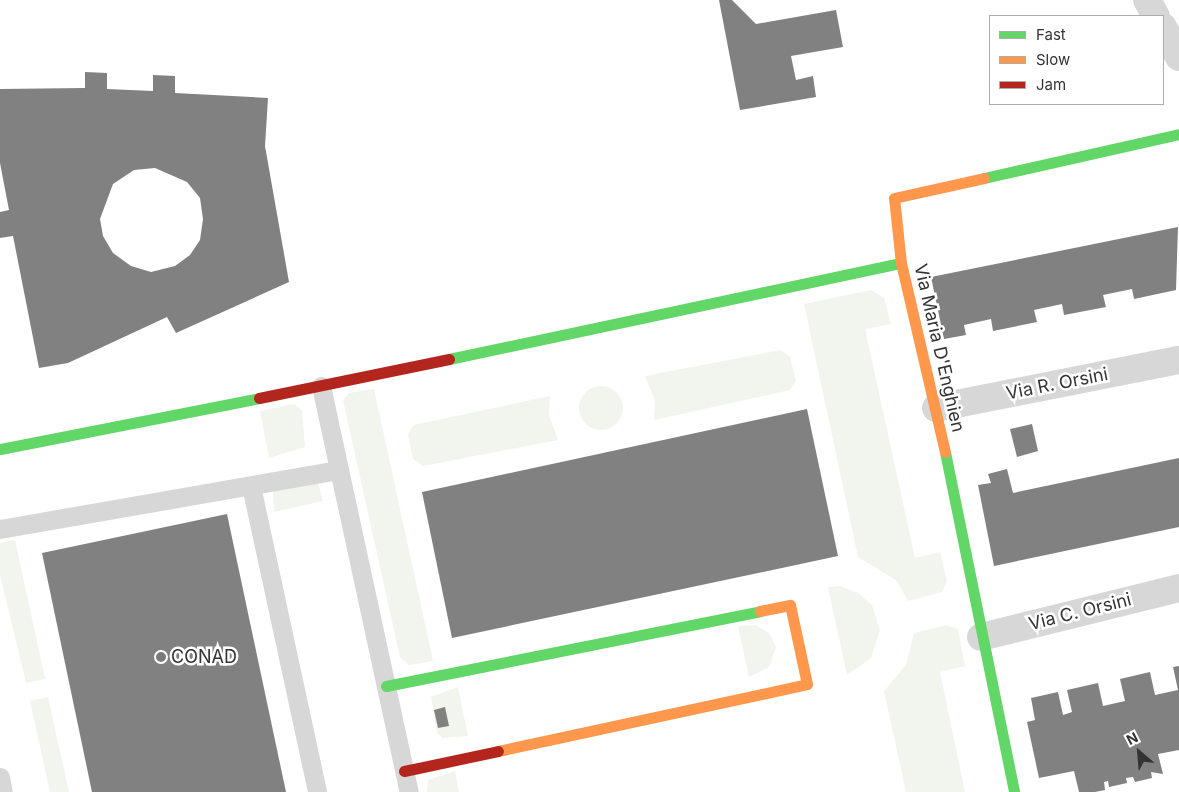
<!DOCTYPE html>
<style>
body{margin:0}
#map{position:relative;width:1179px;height:792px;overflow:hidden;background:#fff;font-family:Inter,sans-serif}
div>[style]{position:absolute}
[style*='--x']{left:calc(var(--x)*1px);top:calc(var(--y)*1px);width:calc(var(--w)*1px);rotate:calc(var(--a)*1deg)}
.green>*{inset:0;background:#f1f5ed}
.round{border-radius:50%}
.building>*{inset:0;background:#818181}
.lane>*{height:19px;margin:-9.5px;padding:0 9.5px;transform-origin:9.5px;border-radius:9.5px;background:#d7d7d7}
.street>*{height:28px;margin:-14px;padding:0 14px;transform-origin:14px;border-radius:14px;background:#d7d7d7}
.fast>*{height:11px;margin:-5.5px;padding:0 5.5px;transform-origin:5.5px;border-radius:5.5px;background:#63d668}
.slow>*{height:11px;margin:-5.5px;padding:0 5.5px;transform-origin:5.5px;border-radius:5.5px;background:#ff974d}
.jam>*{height:11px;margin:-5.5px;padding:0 5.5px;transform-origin:5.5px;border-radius:5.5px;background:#b3261e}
.dots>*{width:14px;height:14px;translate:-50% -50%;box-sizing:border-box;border:2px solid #fff;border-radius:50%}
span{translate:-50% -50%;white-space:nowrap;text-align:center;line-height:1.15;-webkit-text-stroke:5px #fff;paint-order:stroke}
.street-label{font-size:18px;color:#333}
.poi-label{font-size:18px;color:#333}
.left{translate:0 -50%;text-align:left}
.legend{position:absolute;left:989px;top:15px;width:175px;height:90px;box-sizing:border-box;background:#fff;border:1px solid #adadad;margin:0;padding:6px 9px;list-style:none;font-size:15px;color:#333}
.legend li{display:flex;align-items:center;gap:10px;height:25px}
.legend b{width:25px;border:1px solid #adadad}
.north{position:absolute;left:1114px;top:727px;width:50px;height:50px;-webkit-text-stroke:4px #fff;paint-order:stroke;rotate:333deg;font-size:14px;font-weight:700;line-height:20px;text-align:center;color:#333}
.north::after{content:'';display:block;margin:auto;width:18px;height:22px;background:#333;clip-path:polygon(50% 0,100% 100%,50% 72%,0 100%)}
</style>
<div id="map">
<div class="green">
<i style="clip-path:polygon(871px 290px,884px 298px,891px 324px,865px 329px,915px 558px,940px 552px,947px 581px,942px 592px,908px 601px,896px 580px,858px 557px,804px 304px)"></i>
<i style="clip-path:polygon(781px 350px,790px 357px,796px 381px,790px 390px,654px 420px,655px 401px,645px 376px)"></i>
<i class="round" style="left:579px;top:386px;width:44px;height:44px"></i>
<i style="clip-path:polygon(374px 389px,433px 661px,409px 665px,400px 657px,343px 400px,349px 393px)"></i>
<i style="clip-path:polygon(550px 396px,549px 415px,558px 440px,423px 466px,413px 459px,408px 434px,414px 425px)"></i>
<i style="clip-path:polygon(294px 404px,302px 410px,305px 447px,269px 458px,260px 411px)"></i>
<i style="clip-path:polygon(318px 483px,323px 501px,274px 512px,273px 491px)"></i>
<i style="clip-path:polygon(15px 540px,45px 679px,26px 683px,0 575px,0 543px)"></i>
<i style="clip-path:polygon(840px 586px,858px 593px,872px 605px,880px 630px,871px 658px,847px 675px,828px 587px)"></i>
<i style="clip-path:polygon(756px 625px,769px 633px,776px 647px,769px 667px,749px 677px,738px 626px)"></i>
<i style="clip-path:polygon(946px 625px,958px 629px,965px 666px,940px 672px,965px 792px,906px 792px,884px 691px,906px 665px,914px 633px)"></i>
<i style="clip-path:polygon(458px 687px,468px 736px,442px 738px,437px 733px,431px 697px)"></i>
<i style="clip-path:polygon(48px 697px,69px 792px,50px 792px,30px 701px)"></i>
<i style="clip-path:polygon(455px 771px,459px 792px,427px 792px,428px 780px)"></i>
</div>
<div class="building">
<i style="clip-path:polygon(719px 0,732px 0,756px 24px,836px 10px,843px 47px,791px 56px,796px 80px,813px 76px,816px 97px,740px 110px)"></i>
<i style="clip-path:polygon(evenodd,85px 72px,107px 73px,107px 89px,153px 91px,153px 75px,175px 76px,175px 93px,268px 98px,265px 146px,289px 282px,176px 333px,167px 317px,68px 363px,39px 368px,13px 236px,0 238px,0 212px,9px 210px,0 163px,0 89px,85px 88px,85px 72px,155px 168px,187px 182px,200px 198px,203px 219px,200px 240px,190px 255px,175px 266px,151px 272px,131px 266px,113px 253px,103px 236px,100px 219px,113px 184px,134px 170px,155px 168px)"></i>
<i style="clip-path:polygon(1178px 227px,1176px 290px,1134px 299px,1132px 289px,1103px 295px,1106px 307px,1064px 315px,1062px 304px,1034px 310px,1037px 322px,993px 331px,991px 319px,964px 325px,966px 335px,944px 339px,931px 277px)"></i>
<i style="clip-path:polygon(807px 409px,838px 556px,452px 638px,422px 492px)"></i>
<i style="clip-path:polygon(1032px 424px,1038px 451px,1017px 457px,1010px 429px)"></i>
<i style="clip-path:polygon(1179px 458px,1179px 527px,994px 566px,978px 485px,991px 483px,988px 474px,1007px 469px,1013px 493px)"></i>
<i style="clip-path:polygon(227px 514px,286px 792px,92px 792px,42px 553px)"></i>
<i style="clip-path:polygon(1179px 666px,1179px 750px,1158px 754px,1163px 774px,1151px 772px,1152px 778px,1135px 782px,1133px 777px,1126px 778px,1127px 783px,1109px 787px,1108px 781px,1104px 782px,1105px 790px,1095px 792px,1079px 792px,1074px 771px,1039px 778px,1027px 722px,1035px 720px,1031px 698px,1058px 692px,1063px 715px,1072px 712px,1067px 690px,1098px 683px,1103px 706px,1125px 701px,1120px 679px,1150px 672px,1155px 695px,1178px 690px,1173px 667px)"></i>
<i style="clip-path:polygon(445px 707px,449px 726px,438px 728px,434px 710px)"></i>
</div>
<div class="lane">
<i style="--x:321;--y:386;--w:415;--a:77.8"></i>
<i style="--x:251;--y:486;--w:313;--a:77.8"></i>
<i style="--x:0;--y:529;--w:344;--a:-9.9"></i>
<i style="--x:0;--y:777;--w:15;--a:79"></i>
</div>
<div class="street">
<i style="--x:1147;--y:0;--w:18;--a:61"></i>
<i style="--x:1163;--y:27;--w:34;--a:62"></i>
<i style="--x:936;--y:408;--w:248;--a:-11.2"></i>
<i style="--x:981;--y:637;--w:204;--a:-13.9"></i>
</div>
<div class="fast">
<i style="--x:984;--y:178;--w:200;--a:-12.7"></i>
<i style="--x:449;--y:359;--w:462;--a:-12"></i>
<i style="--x:0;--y:449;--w:264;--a:-11.1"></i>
<i style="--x:945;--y:452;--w:347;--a:78.5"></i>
<i style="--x:386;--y:686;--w:381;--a:-11.3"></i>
</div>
<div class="slow">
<i style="--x:945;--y:452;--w:194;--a:-103.1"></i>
<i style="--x:901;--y:263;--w:65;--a:-96.1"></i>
<i style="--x:894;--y:198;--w:92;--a:-12.5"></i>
<i style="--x:498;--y:751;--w:316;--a:-12.2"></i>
<i style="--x:807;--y:684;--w:81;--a:-102.1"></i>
<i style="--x:790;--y:605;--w:31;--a:169"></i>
</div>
<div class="jam">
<i style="--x:259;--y:398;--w:194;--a:-11.6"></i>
<i style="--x:404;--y:771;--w:96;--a:-12"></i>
</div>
<div class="dots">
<i style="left:161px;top:657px;background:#7a7a7a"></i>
</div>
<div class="street-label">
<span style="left:939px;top:348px;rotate:77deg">Via Maria D'Enghien</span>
<span style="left:1057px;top:384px;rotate:-11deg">Via R. Orsini</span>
<span style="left:1080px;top:612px;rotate:-14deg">Via C. Orsini</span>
</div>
<div class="poi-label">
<span class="left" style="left:171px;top:657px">CONAD</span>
</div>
<ul class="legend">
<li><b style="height:6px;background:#63d668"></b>Fast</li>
<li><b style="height:6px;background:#ff974d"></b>Slow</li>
<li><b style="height:6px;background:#b3261e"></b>Jam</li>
</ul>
<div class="north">N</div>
</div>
